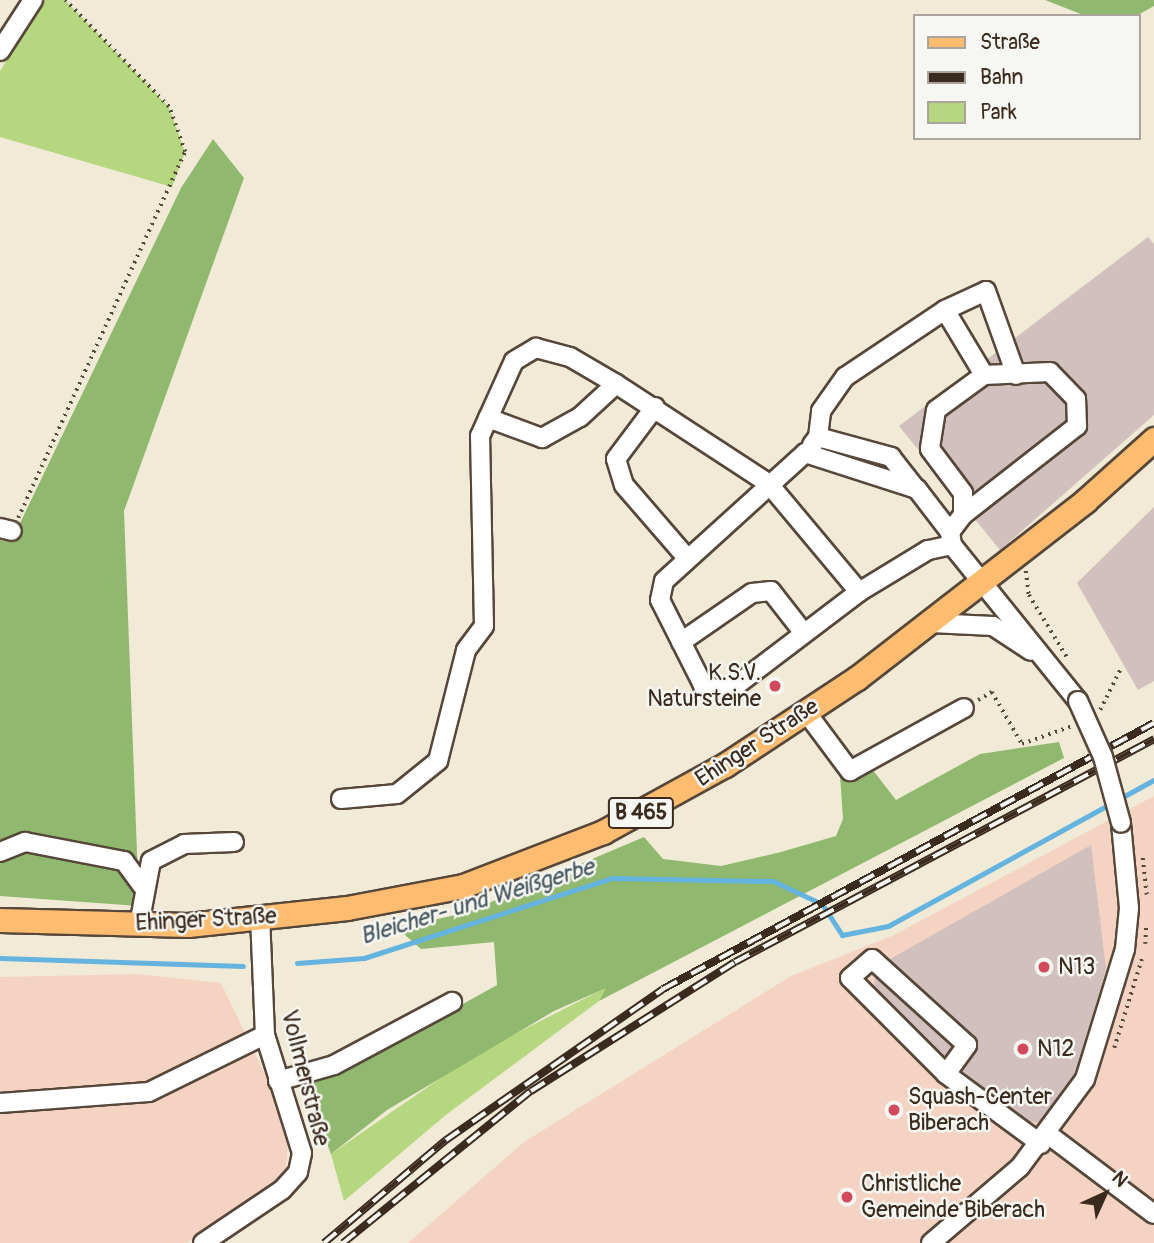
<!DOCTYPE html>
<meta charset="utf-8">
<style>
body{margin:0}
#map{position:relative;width:1154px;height:1243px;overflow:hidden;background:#f1ead6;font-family:Pangolin,sans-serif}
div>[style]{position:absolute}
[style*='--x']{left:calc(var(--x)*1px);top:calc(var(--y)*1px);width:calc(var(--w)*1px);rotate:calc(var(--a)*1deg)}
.built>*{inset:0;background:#f5d3c2}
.industrial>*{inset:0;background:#d1c0bd}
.green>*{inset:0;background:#b5d77f}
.forest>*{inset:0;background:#90b86e}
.stream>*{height:5px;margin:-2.5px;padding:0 2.5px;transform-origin:2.5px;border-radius:2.5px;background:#65b3df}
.path>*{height:3.5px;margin-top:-1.75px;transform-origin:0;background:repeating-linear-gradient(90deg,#56473a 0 2px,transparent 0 7px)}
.roads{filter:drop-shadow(2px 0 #56473a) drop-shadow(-2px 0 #56473a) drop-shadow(0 2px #56473a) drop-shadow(0 -2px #56473a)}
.minor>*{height:18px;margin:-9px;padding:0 9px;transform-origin:9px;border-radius:9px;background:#fff}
.major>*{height:23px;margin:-11.5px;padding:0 11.5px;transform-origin:11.5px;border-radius:11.5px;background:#fdbc70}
.rail>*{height:8px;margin-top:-4px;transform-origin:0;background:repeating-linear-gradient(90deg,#f6f6f2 0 16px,#3b2a1e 0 32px);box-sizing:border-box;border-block:2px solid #3b2a1e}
.bridges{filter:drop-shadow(2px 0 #56473a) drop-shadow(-2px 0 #56473a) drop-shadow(0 2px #56473a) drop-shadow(0 -2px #56473a)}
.minor-bridge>*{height:18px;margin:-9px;padding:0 9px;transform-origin:9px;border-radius:9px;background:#fff}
.dots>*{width:19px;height:19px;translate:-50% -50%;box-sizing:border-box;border:4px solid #f6f6f2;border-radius:50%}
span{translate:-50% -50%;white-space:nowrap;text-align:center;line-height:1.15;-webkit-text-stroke:5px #f6f6f2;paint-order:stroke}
.shield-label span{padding:2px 5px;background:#f6f6f2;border:2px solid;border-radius:5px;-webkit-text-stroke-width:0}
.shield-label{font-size:21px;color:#3b2a1e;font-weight:700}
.poi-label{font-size:23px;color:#3b2a1e}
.right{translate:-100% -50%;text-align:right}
.left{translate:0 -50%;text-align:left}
.street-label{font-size:23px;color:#3b2a1e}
.water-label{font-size:24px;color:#4a5a62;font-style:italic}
.legend{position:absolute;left:913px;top:14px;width:228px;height:126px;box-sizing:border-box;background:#f6f6f2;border:2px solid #aba49d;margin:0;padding:9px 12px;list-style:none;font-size:21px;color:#3b2a1e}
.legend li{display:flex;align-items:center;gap:14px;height:35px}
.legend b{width:35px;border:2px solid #aba49d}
.north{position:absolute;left:1070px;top:1159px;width:70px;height:70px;-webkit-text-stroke:5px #f6f6f2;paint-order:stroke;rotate:45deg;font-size:19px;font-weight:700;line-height:28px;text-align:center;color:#3b2a1e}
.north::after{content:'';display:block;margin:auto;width:24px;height:32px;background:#3b2a1e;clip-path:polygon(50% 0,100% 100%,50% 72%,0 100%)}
</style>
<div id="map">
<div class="built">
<i style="clip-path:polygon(1154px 796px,1154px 1243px,408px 1243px,524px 1142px,791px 976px,892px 936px)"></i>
<i style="clip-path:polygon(138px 974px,221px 983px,267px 1078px,288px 1142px,286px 1169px,276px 1184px,187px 1243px,0 1243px,0 977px)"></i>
</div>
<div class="industrial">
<i style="clip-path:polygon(1148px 237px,1154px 244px,1154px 415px,1000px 550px,899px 426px)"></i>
<i style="clip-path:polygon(1154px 507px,1154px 681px,1138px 690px,1077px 583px)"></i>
<i style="clip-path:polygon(1091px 845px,1106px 969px,1076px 1072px,1048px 1117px,1036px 1123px,1015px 1116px,963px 1079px,884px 1002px,874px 987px,876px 967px)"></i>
</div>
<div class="green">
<i style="clip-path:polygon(45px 0,65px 0,169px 107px,185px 152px,172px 187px,0 137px,0 71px)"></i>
<i style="clip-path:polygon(607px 987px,599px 1001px,447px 1114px,344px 1201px,331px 1154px,474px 1055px)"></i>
</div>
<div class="forest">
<i style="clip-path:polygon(1045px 0,1154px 0,1154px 6px,1136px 16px,1086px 16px)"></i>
<i style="clip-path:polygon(213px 139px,244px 178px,124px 511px,139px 906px,0 896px,0 540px,11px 542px,181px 188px)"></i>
<i style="clip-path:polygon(1059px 742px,1064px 758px,599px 1001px,606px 988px,554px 1011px,387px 1110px,331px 1154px,304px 1085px,339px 1073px,497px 985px,494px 942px,421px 949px,397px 928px,465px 913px,644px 837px,663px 859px,721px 866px,781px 852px,836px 836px,843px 819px,840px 775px,872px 769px,896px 800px,980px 754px)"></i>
</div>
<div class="stream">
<i style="--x:0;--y:958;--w:243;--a:1.9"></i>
<i style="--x:297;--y:963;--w:67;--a:-4.3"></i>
<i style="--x:364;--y:958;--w:261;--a:-17.9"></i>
<i style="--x:612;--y:878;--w:161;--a:1.1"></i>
<i style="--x:773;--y:881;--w:54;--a:25.1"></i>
<i style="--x:822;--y:904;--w:37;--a:57"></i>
<i style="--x:842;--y:935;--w:47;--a:-11.1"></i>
<i style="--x:888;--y:926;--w:303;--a:-28.8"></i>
</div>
<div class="path">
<i style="--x:18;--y:518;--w:402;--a:-65.5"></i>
<i style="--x:185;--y:152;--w:48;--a:-109.6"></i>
<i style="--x:169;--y:107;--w:149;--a:-134.2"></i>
<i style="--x:1026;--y:571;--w:24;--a:83"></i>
<i style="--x:1029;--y:595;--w:75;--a:58.6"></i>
<i style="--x:978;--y:700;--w:16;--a:-30"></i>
<i style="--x:992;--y:692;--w:60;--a:60"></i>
<i style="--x:1022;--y:744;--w:53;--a:-19.8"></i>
<i style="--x:1100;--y:710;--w:47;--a:-63.4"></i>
<i style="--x:1143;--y:858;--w:37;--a:84"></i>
<i style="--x:1145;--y:944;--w:17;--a:-87"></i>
<i style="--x:1114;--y:1048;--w:94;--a:-72.7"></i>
</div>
<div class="roads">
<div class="minor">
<i style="--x:0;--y:51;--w:61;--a:-57.1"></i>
<i style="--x:945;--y:310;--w:45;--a:-24.9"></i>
<i style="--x:986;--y:291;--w:89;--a:70.3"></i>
<i style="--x:655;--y:407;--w:65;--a:126.9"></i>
<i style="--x:616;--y:459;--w:27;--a:73"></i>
<i style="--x:624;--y:485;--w:96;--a:49.2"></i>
<i style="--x:488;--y:418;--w:58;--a:20.3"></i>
<i style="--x:542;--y:438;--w:43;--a:-28.9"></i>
<i style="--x:580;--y:417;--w:49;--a:-42.5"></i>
<i style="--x:818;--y:437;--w:26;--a:-83"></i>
<i style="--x:821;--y:411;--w:42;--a:-54.8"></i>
<i style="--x:845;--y:377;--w:120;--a:-33.8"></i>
<i style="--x:945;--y:310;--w:76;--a:59"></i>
<i style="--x:812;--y:445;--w:10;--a:-53"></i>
<i style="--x:818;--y:437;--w:76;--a:15.3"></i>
<i style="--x:891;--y:457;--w:41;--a:52"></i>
<i style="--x:0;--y:528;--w:12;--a:14"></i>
<i style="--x:950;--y:532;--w:21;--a:-53"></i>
<i style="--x:963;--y:515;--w:145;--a:-38"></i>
<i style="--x:1077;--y:426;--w:27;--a:-92"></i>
<i style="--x:1076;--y:399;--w:37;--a:-134"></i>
<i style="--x:1050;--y:372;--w:66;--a:177.4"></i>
<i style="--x:984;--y:375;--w:59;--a:143.9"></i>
<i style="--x:936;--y:410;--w:39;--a:99"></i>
<i style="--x:930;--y:449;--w:55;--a:53.1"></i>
<i style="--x:963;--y:493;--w:22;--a:90"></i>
<i style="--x:952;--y:545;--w:25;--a:168"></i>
<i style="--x:928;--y:550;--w:81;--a:148.7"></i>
<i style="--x:859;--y:592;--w:156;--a:142.8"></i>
<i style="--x:735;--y:686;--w:16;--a:165"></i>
<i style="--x:720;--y:690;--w:18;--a:-164"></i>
<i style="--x:703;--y:685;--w:95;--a:-116.8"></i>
<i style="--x:660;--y:600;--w:19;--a:-78"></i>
<i style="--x:664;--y:581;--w:190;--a:-42.2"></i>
<i style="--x:805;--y:453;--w:118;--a:17.8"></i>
<i style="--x:917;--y:489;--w:54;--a:52.5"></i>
<i style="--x:950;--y:532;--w:13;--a:81"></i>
<i style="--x:952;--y:545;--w:201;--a:51.1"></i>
<i style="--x:931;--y:623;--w:62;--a:2.8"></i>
<i style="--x:993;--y:626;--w:45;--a:33.3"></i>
<i style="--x:681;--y:642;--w:86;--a:-34.6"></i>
<i style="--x:752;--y:593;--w:19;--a:-6"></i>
<i style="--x:771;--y:591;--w:52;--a:52"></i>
<i style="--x:806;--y:712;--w:74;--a:53.3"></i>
<i style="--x:850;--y:771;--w:130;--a:-28.9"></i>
<i style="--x:341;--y:799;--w:56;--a:-5.1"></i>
<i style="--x:397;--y:794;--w:53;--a:-38.8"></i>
<i style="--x:438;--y:761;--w:114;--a:-75.8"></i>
<i style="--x:466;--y:650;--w:30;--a:-53"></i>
<i style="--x:484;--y:626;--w:190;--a:-91.2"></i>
<i style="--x:480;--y:436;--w:82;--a:-65.6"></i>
<i style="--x:514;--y:361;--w:26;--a:-31"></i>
<i style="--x:536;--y:348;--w:35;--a:15"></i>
<i style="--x:570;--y:357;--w:53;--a:30.4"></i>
<i style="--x:616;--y:384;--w:181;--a:33.1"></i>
<i style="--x:768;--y:483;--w:142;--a:50.1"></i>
<i style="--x:0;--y:852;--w:27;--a:-22"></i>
<i style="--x:25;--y:842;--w:101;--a:10.9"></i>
<i style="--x:124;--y:861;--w:31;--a:54"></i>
<i style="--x:139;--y:925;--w:65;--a:-79.4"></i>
<i style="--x:151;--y:861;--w:37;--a:-27"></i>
<i style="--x:184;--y:844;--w:50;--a:-2.3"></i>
<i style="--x:946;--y:1074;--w:36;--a:-54"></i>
<i style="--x:967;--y:1045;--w:128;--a:-137.8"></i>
<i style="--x:872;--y:959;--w:29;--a:139"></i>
<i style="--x:850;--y:978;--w:136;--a:45"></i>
<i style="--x:946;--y:1074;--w:118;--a:36.4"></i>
<i style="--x:278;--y:1081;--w:58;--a:-15.9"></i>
<i style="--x:334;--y:1065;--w:134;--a:-28.1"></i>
<i style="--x:0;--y:1103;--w:149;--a:-4.2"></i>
<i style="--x:149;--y:1092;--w:129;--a:-26.2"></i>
<i style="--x:1049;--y:1135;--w:131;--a:37"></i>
<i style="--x:203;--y:1243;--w:95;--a:-33.9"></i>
<i style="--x:282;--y:1190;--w:24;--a:-48"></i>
<i style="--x:298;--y:1172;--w:19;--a:-78"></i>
<i style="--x:302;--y:1153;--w:124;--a:-107.4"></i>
<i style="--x:265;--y:1035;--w:117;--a:-92.4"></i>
<i style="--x:931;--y:1243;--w:117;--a:-40.5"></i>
<i style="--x:1020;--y:1167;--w:109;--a:-53.5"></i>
<i style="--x:1085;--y:1079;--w:136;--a:-72.9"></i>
<i style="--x:1125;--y:949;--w:41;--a:-84.4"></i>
<i style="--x:1129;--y:908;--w:85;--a:-95.4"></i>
</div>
<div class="major">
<i style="--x:0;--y:920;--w:188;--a:1.5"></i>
<i style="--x:188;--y:925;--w:160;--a:-6.1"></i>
<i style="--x:347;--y:908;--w:118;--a:-10.7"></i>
<i style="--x:463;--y:886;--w:150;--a:-21.1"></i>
<i style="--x:603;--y:832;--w:139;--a:-28.8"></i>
<i style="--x:725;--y:765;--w:158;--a:-33.4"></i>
<i style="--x:857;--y:678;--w:289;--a:-37.8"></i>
<i style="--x:1085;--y:501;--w:93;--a:-41.9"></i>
</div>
</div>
<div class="rail">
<i style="--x:324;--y:1243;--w:160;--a:-40.2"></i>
<i style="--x:446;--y:1140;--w:264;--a:-34.8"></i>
<i style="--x:663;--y:989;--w:558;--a:-28.45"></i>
<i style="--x:343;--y:1243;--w:242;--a:-39"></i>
<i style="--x:531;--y:1091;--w:241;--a:-32.3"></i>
<i style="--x:735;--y:962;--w:475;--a:-28"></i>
</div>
<div class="bridges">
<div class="minor-bridge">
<i style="--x:1078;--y:701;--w:61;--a:65.9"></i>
<i style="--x:1103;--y:757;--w:68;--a:74.7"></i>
</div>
</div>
<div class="dots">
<i style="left:775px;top:686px;background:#d1495b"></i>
<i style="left:1044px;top:967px;background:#d1495b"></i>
<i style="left:1023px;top:1049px;background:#d1495b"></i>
<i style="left:894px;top:1110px;background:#d1495b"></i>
<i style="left:847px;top:1197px;background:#d1495b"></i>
</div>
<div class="shield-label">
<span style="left:641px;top:813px">B 465</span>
</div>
<div class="poi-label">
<span class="right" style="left:761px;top:686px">K.S.V.<br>Natursteine</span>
<span class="left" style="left:1058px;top:967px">N13</span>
<span class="left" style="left:1037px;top:1049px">N12</span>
<span class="left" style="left:908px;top:1110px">Squash-Center<br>Biberach</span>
<span class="left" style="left:861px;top:1197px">Christliche<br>Gemeinde Biberach</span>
</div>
<div class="street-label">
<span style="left:757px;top:743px;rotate:-33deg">Ehinger Straße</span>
<span style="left:206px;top:920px;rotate:-3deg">Ehinger Straße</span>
<span style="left:305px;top:1078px;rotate:76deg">Vollmerstraße</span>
</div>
<div class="water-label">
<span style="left:477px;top:902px;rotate:-17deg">Bleicher- und Weißgerbe</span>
</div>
<ul class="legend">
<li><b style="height:9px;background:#fdbc70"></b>Straße</li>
<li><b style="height:9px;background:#3b2a1e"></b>Bahn</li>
<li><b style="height:19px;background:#b5d77f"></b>Park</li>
</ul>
<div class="north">N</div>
</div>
